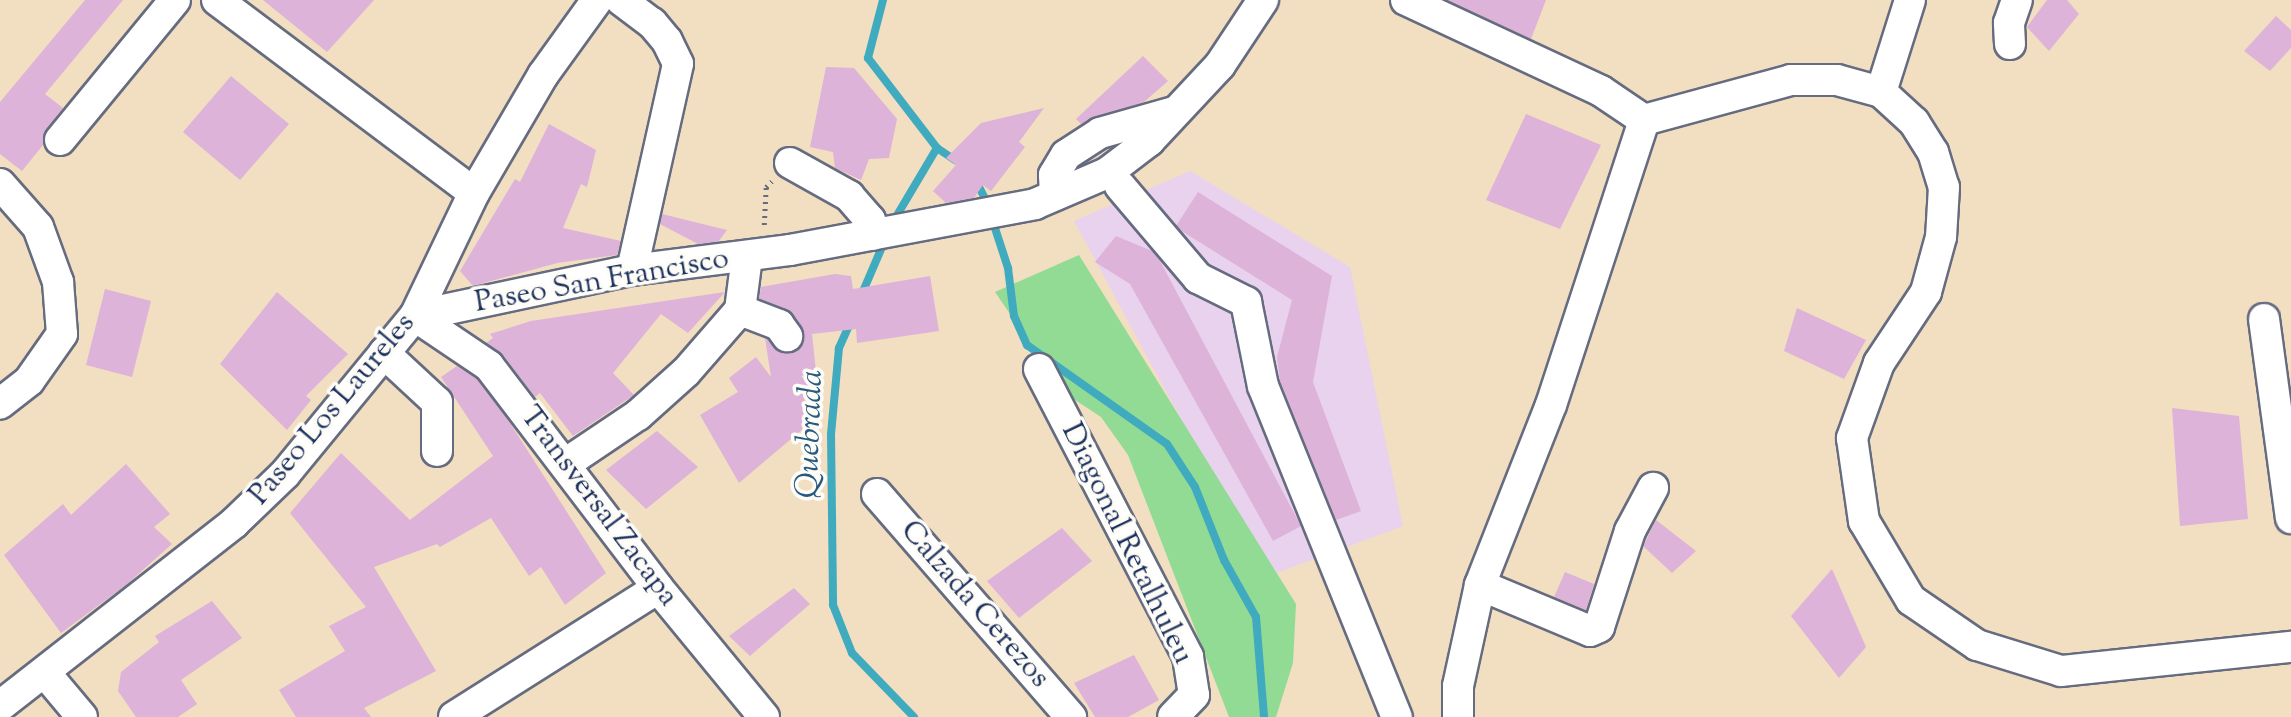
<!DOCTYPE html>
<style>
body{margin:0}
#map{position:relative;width:2291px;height:717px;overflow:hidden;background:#f2dec0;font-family:"Sorts Mill Goudy",serif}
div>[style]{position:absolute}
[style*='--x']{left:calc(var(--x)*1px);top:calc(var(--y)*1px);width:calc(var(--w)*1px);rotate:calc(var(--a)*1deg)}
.built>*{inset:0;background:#e9d2ed}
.green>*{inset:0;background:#92db95}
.stream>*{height:8px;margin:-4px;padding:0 4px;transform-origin:4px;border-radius:4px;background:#40abbf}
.building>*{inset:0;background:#ddb3d9}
.path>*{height:4.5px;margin-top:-2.25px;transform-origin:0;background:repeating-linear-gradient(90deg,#666c80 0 2px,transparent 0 7px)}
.roads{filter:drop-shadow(2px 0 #666c80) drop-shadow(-2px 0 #666c80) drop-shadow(0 2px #666c80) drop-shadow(0 -2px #666c80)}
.minor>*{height:30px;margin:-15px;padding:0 15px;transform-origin:15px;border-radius:15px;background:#fff}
span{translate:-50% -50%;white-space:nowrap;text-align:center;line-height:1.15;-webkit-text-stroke:7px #fdfcf7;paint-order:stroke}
.street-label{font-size:30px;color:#1b2f5e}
.water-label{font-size:32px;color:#285a80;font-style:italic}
</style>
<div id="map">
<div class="built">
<i style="clip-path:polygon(1190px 171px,1350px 267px,1403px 526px,1266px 577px,1074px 221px)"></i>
</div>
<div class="green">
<i style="clip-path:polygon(1079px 255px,1296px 604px,1293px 663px,1276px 717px,1229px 717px,1128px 455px,1101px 417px,1063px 392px,995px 292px)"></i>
</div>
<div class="stream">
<i style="--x:883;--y:0;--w:60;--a:104.5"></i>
<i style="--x:868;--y:58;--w:113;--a:52.5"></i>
<i style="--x:937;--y:148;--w:22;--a:34"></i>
<i style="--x:976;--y:181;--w:29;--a:63"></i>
<i style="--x:992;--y:219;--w:52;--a:71.9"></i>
<i style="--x:1008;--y:268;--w:48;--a:82.9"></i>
<i style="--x:1014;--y:316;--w:32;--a:66"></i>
<i style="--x:1027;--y:345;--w:171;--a:35.3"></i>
<i style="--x:1167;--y:444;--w:51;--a:56.9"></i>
<i style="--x:1195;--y:487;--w:79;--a:68.3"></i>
<i style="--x:1224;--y:560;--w:65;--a:60.7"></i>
<i style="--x:1256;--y:617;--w:100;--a:85.4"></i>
<i style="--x:893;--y:222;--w:86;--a:-59.3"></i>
<i style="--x:861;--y:296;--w:61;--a:-66.8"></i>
<i style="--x:851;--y:321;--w:30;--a:114"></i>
<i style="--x:839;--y:348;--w:86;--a:95.3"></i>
<i style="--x:831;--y:434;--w:171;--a:89.3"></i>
<i style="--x:833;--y:605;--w:52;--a:68.4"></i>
<i style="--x:852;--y:653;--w:89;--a:45.9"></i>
</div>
<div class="building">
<i style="clip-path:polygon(85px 0,123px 0,45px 94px,63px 108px,46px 129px,43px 145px,22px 171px,0 154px,0 102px)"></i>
<i style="clip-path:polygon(263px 0,374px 0,327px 52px)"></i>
<i style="clip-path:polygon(1447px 0,1546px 0,1531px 39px)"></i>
<i style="clip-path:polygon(2047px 0,2067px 0,2079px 14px,2049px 51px,2027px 27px)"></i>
<i style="clip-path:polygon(2276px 16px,2291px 30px,2291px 48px,2270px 71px,2244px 51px)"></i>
<i style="clip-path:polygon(1143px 56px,1168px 81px,1144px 102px,1081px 124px,1076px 119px)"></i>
<i style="clip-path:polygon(826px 67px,854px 68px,897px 119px,889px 158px,869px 159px,861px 180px,835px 168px,833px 152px,810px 147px)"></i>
<i style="clip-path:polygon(231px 76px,289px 124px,240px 180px,183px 132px)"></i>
<i style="clip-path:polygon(1044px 108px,1019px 142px,1025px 147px,991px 191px,983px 185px,974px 198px,946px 203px,933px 191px,956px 165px,946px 158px,981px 123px)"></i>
<i style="clip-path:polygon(1526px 114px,1601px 145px,1560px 229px,1486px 200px)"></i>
<i style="clip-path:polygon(549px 124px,596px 150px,587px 187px,581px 184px,563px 228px,621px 241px,617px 255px,557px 263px,473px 286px,460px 271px,515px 179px,520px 182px)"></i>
<i style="clip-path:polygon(1198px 192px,1332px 276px,1313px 382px,1361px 511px,1336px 520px,1280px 381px,1277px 357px,1292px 300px,1180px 230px,1176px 226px)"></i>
<i style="clip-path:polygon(662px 214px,727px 230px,718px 242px,698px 244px,660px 224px)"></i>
<i style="clip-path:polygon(1116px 236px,1152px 251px,1159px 259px,1301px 526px,1273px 541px,1130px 284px,1095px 262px)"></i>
<i style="clip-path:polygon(835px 274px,851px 276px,853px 289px,930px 276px,939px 331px,857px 343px,856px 329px,812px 334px,816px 372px,801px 376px,816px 393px,810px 423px,739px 483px,700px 415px,738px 392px,729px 378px,756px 357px,771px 377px,765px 338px,788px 353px,803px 344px,804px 333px,793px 315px,759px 299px,761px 287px)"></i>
<i style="clip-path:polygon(105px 289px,151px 301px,132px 377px,86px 365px)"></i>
<i style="clip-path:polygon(277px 292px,348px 354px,306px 396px,311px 400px,287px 430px,220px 364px)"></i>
<i style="clip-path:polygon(725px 292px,688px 333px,661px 314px,613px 373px,634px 395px,573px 436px,540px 393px,535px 397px,503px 355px,486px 343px,493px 338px,490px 334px,531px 321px)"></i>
<i style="clip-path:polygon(1797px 308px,1866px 340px,1844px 379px,1784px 351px)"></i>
<i style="clip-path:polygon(457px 366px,477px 379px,506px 417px,606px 573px,565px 605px,541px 567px,529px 576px,491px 518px,440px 547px,437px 544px,374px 567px,436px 671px,364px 708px,371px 717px,296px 717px,279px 690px,345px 651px,329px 626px,366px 607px,290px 513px,341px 453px,410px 520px,493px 456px,441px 377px)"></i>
<i style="clip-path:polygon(2172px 408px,2239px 416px,2248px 519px,2180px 526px)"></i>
<i style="clip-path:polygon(657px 431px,698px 467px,646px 509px,606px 470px)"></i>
<i style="clip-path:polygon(126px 464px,170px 514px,154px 527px,172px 544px,126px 585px,61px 633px,4px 555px,63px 504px,71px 515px)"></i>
<i style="clip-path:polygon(1656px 520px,1696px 551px,1672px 573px,1643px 546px)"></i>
<i style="clip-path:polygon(1062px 528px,1092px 561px,1019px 618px,987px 581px)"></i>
<i style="clip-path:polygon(1832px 569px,1866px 647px,1839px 678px,1791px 616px)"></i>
<i style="clip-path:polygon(1565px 572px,1594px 584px,1586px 610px,1554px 597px)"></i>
<i style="clip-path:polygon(794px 588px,810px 604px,750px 656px,729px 636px)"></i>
<i style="clip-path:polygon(212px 601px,242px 638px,181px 680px,197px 704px,178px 717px,136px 717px,118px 691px,121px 672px,159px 642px,155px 636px)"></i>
<i style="clip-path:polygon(1134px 655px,1159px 700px,1128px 717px,1095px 717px,1074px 683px)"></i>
</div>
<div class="path">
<i style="--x:764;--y:225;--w:38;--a:-87"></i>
<i style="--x:766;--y:187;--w:8;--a:-45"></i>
</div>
<div class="roads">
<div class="minor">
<i style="--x:217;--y:0;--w:321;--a:36.9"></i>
<i style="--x:621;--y:0;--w:39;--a:37"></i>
<i style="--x:652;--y:23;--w:23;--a:50"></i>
<i style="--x:667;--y:41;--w:25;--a:64"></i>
<i style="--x:678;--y:64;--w:211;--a:102.6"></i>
<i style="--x:1406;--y:0;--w:215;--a:25"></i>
<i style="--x:1601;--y:91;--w:52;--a:34"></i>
<i style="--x:1644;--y:120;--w:152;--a:-15.2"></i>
<i style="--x:1791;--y:80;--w:46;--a:0"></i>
<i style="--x:1837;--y:80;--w:46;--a:15.3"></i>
<i style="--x:1881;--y:92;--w:45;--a:42.3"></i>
<i style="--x:1914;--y:122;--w:36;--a:58"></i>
<i style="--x:1933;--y:152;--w:37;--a:73"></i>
<i style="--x:1944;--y:187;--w:50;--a:93.4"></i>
<i style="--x:1941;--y:237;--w:57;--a:105.3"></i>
<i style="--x:1926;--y:292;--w:85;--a:123.5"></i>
<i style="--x:1879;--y:363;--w:80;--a:109.8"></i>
<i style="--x:1852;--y:438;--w:84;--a:81.8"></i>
<i style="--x:1864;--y:521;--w:92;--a:59.3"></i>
<i style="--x:1911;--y:600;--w:80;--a:34.3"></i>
<i style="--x:1977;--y:645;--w:88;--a:17.2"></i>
<i style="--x:2061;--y:671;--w:231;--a:-6"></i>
<i style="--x:2010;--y:44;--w:21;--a:-93"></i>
<i style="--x:2009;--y:23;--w:24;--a:-71"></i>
<i style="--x:1881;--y:92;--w:96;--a:-72.5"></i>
<i style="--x:60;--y:140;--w:181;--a:-50.6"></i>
<i style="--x:790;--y:163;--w:68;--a:29.2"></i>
<i style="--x:849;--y:196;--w:32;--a:49"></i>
<i style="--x:870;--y:220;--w:15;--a:82"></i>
<i style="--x:0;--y:184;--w:57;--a:48.5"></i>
<i style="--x:38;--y:227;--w:59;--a:70"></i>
<i style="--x:58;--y:282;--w:52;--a:85.6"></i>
<i style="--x:62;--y:334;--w:57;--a:125.1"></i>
<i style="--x:29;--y:381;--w:37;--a:142"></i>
<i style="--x:1120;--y:186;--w:121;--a:49.7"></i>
<i style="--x:1198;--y:278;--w:54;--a:26.6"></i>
<i style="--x:1246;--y:302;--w:86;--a:78.6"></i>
<i style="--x:1263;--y:386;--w:357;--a:68"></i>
<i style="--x:1055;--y:195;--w:20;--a:-93"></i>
<i style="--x:1054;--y:175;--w:23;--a:-59"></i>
<i style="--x:1066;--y:155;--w:40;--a:-32.9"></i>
<i style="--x:1100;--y:133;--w:77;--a:-15.8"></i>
<i style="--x:740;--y:310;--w:42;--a:21"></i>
<i style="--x:779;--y:325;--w:14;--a:54"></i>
<i style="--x:415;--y:316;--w:222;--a:-12"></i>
<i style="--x:632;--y:270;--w:159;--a:-7.2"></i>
<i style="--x:790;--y:250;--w:249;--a:-10.6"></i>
<i style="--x:1035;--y:204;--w:78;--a:-23.3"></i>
<i style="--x:1107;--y:173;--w:53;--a:-37.3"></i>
<i style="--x:1149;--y:141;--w:104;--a:-46.9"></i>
<i style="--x:1220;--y:65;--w:78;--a:-56.5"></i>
<i style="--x:415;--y:316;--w:89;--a:34"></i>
<i style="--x:489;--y:366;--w:279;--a:52.7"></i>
<i style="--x:658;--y:588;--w:167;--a:50.6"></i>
<i style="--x:2264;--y:319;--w:201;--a:82.3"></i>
<i style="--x:384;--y:353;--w:72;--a:42.8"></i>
<i style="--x:437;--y:402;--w:49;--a:90"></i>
<i style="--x:1039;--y:369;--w:324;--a:62.6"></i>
<i style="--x:1188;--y:657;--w:38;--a:81"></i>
<i style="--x:1194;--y:695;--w:30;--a:134"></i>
<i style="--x:565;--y:464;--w:88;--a:-33.9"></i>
<i style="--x:638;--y:415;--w:64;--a:-41.9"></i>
<i style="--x:686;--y:372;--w:82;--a:-48.9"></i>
<i style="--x:740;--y:310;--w:53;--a:-82.5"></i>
<i style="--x:877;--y:494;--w:296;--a:49"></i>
<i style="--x:1480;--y:585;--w:119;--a:22.7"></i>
<i style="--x:1590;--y:631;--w:10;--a:-24"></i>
<i style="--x:1599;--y:627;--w:101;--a:-72.1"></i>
<i style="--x:1630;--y:531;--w:49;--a:-61.9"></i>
<i style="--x:46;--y:674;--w:56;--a:50.1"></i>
<i style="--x:0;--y:706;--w:297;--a:-38"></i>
<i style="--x:234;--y:523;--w:71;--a:-43.9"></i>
<i style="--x:285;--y:474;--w:205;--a:-50.6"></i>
<i style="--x:415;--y:316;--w:136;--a:-64.4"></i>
<i style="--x:474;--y:193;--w:137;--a:-59.7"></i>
<i style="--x:543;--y:75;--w:92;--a:-54.2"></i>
<i style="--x:454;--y:717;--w:241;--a:-32.3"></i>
<i style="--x:1458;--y:717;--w:31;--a:-90"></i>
<i style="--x:1458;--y:686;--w:103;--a:-77.7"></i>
<i style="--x:1480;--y:585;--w:193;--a:-68.5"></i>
<i style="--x:1551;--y:405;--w:300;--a:-71.9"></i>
</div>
</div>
<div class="street-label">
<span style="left:602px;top:282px;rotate:-10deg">Paseo San Francisco</span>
<span style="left:333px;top:410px;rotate:-50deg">Paseo Los Laureles</span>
<span style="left:598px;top:507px;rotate:53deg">Transversal Zacapa</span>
<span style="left:1126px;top:544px;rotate:64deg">Diagonal Retalhuleu</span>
<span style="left:974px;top:605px;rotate:49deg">Calzada Cerezos</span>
</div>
<div class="water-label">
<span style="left:811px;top:434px;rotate:-88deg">Quebrada</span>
</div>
</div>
